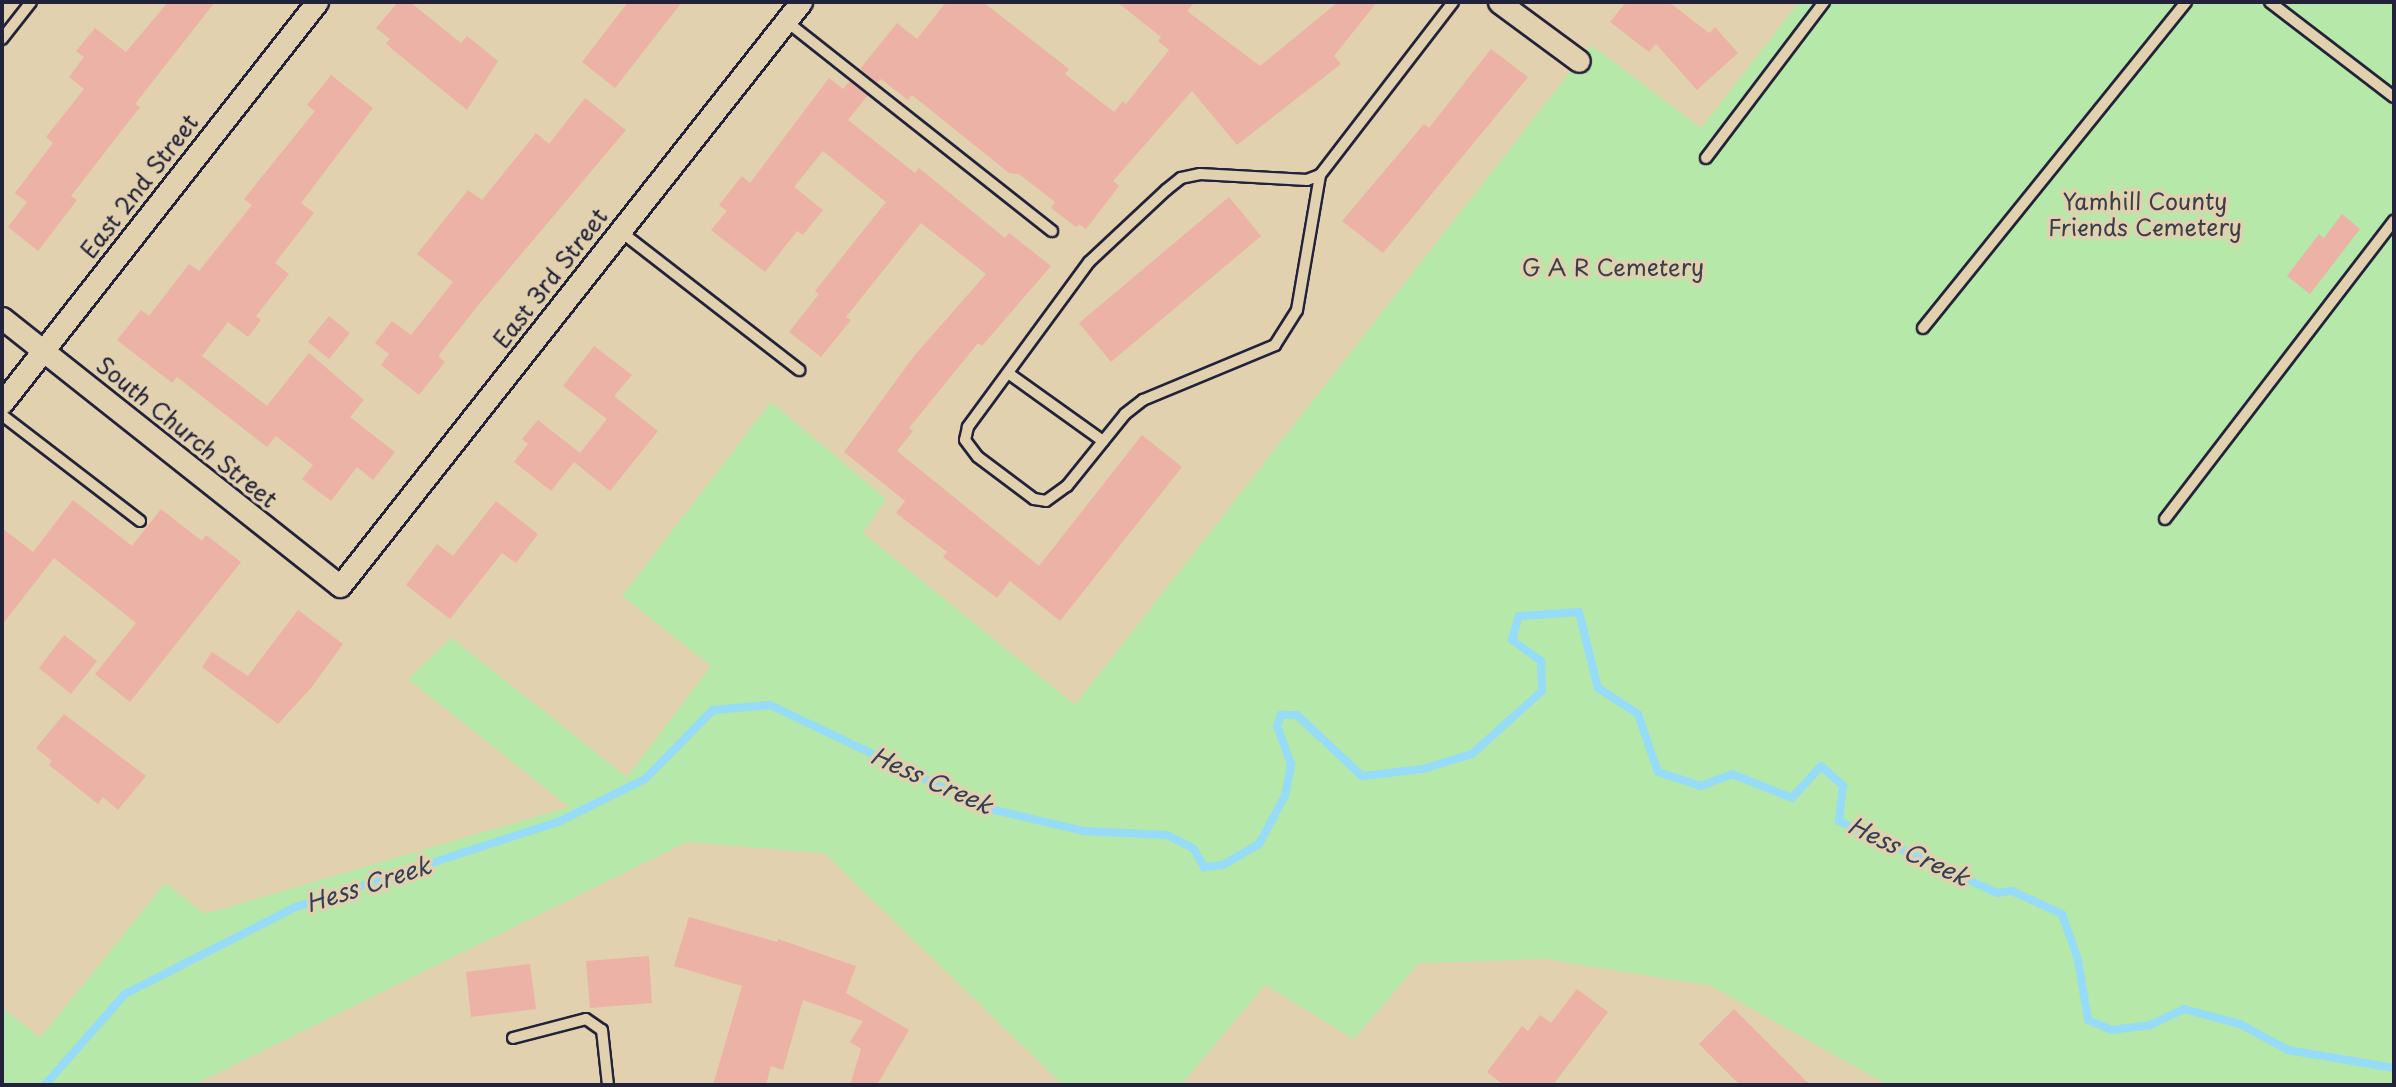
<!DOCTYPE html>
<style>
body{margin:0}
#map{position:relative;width:2396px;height:1087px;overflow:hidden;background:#e2d1ae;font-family:"Playpen Sans",sans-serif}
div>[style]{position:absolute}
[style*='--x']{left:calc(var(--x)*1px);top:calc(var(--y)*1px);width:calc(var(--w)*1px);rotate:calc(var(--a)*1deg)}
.green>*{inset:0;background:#b5e8a9}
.stream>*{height:8px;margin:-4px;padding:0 4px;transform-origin:4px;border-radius:4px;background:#96dbf8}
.building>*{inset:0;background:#ecb2a5}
.roads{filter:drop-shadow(2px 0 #22223b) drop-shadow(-2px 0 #22223b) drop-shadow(0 2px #22223b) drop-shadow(0 -2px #22223b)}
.service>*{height:10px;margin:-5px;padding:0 5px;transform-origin:5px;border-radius:5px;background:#e2d1ae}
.minor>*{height:21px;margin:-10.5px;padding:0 10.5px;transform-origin:10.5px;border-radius:10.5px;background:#e2d1ae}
span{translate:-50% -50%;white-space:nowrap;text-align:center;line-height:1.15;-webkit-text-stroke:7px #e2d1ae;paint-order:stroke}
.street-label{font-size:23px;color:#22223b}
.park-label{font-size:23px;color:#38404c}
.water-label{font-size:24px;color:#333e57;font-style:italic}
.frame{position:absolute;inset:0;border:4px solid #22223b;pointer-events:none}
</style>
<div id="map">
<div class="green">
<i style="clip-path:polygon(1799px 2px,2394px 2px,2394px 1085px,1888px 1085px,1711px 986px,1546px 959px,1419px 963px,1354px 1039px,1265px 985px,1181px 1085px,1063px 1085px,824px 853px,687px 842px,193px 1085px,2px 1085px,2px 1007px,40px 1038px,165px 883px,205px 914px,569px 807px,408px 679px,451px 638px,627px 777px,711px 666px,622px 596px,771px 402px,886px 499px,863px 533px,1075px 705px,1591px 45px,1701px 128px)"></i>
</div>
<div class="stream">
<i style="--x:45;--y:1085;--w:121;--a:-48.7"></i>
<i style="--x:125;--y:994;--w:192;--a:-27"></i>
<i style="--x:296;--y:907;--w:278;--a:-18"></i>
<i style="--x:560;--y:821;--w:95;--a:-26.3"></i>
<i style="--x:645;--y:779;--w:97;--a:-45.4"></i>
<i style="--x:713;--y:710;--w:57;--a:-5"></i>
<i style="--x:770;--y:705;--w:239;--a:25.5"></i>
<i style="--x:986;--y:808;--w:101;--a:13.2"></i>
<i style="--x:1084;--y:831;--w:83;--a:2.8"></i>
<i style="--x:1167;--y:835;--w:30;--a:27"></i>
<i style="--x:1194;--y:849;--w:21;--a:61"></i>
<i style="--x:1204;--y:867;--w:19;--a:-6"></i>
<i style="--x:1223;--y:865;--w:42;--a:-30.3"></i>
<i style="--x:1259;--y:844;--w:55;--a:-61.6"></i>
<i style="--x:1285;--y:796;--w:33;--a:-79"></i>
<i style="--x:1291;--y:764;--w:40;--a:-110.2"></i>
<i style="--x:1277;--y:726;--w:12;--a:-70"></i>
<i style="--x:1281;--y:715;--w:16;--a:0"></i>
<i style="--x:1297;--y:715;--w:89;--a:43.2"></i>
<i style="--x:1362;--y:776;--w:61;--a:-6.5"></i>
<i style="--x:1423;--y:769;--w:51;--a:-17"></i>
<i style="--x:1472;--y:754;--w:94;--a:-42"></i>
<i style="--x:1542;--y:691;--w:30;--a:-92"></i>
<i style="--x:1541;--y:661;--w:36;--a:-144"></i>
<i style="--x:1512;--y:640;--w:25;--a:-74"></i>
<i style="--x:1519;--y:616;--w:60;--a:-3.8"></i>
<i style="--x:1579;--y:612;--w:78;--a:76"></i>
<i style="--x:1598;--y:688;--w:48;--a:33"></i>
<i style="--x:1638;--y:714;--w:61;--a:71"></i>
<i style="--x:1658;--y:772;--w:45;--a:18"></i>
<i style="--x:1701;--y:786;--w:33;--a:-21"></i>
<i style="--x:1732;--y:774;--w:65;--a:21.8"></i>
<i style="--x:1792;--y:798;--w:43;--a:-47.8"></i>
<i style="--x:1821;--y:766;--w:30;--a:42"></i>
<i style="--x:1843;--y:786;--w:35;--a:97"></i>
<i style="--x:1839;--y:821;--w:174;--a:24.5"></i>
<i style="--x:1997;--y:893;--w:15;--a:-8"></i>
<i style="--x:2012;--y:891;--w:55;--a:24.7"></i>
<i style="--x:2062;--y:914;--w:49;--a:70.8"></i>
<i style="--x:2078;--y:960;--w:61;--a:80.5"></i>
<i style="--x:2088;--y:1020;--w:25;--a:23"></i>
<i style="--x:2111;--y:1030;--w:39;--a:-7"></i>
<i style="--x:2150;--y:1025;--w:38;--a:-25"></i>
<i style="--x:2184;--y:1009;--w:58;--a:15"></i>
<i style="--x:2240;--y:1024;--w:55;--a:28.4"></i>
<i style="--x:2288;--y:1050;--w:108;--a:9.6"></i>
</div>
<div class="building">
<i style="clip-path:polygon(168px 2px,215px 2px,135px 104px,140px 107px,71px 196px,77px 200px,38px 251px,8px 227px,27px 202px,15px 193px,53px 143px,46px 137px,84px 89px,69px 77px,84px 57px,76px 51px,95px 28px,126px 52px)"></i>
<i style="clip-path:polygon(398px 2px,410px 2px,461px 43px,467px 36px,498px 61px,467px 110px,392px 49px,386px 43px,390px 39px,376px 28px)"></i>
<i style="clip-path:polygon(628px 2px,682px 2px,615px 88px,582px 62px)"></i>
<i style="clip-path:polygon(946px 2px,983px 2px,1069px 69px,1065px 74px,1114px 112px,1123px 101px,1126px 104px,1169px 50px,1158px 41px,1161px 37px,1117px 2px,1195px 2px,1187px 11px,1260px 66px,1338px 2px,1377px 2px,1334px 56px,1341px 64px,1237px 145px,1192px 91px,1113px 181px,1119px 186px,1086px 229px,1079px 224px,1076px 227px,1051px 208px,1055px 202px,1019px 174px,1009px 173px,912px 95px,908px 100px,881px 79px,877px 83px,860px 69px,897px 23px,917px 39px)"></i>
<i style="clip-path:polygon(1626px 2px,1669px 2px,1709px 33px,1715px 27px,1738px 53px,1697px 90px,1656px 44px,1649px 52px,1610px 22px)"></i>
<i style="clip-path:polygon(1491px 49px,1528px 77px,1383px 253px,1342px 221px,1424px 124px,1429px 128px)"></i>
<i style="clip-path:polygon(331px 75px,373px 108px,301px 203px,314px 213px,275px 263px,289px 274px,256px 316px,261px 320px,248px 337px,228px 322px,202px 356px,267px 406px,309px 353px,364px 400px,350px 417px,395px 452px,373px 480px,357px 467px,331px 501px,302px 479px,313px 465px,276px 436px,267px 447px,177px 377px,172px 383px,117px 340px,141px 310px,149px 316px,189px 264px,199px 271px,252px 205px,244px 199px,315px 111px,307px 105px)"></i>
<i style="clip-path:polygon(829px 78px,843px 89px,850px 81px,868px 95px,848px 120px,915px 173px,919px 168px,1005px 238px,1009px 233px,1051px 266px,982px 346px,978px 343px,909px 428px,913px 431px,897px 451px,1039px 566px,1142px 435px,1182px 467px,1060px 621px,1010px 581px,997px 598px,943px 557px,947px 552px,896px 513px,905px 501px,844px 452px,914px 356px,986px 274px,921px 223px,846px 317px,851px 320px,821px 357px,789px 332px,819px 294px,815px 291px,886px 202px,823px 151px,794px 187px,823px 210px,803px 235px,797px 231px,765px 272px,711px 230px,727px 211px,719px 205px,742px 176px,750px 183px)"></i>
<i style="clip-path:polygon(585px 98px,626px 130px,480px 303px,438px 356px,445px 362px,419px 395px,381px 365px,389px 354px,375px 343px,392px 321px,411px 335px,453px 282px,417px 254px,468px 190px,482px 200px,536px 133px,549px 144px)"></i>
<i style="clip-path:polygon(1229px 197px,1261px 236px,1111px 362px,1079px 323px)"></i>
<i style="clip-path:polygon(2342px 214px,2360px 229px,2310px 294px,2287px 276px,2319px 234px,2324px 238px)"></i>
<i style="clip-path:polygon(329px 316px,350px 333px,329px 359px,308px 342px)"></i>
<i style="clip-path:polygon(594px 346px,632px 375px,614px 396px,658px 431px,610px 491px,574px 462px,551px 491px,514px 462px,528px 444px,522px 439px,538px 420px,580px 453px,607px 419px,563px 386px)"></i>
<i style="clip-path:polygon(73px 500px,132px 546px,161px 509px,202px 541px,206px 535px,241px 562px,130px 702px,95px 674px,136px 623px,54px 558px,2px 625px,2px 528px,33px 552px)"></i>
<i style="clip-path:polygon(496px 501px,538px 534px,516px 563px,502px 553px,450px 619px,406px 585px,437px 544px,453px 556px)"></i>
<i style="clip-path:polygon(298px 610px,343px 644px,311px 688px,278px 724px,202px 667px,212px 652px,248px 676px)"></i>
<i style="clip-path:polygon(64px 635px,97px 661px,71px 694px,39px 668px)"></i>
<i style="clip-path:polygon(64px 714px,146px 776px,118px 810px,103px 797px,98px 804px,49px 765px,52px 761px,36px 748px)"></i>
<i style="clip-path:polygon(689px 917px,777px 942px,778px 939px,856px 966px,846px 993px,909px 1030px,877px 1085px,850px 1085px,861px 1049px,850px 1042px,863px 1021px,803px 1000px,783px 1070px,771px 1066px,766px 1085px,713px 1085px,742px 986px,674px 966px)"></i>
<i style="clip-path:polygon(649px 956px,652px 1003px,590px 1008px,586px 961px)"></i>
<i style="clip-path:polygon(530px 964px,536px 1009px,471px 1017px,466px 972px)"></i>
<i style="clip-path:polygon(1577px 989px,1608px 1012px,1553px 1085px,1504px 1085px,1487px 1072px,1522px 1026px,1528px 1031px,1540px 1015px,1551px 1023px)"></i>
<i style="clip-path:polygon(1734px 1009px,1810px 1085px,1740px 1085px,1699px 1044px)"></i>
</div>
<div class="roads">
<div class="service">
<i style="--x:2270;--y:2;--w:156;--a:37.5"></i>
<i style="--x:786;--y:21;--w:339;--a:38.3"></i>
<i style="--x:2;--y:39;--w:47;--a:-51.9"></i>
<i style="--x:1706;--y:158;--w:196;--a:-52.9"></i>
<i style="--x:1320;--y:175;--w:14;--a:159"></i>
<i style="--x:1307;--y:180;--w:107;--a:-176.8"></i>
<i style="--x:1200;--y:174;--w:19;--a:168"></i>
<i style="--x:1181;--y:178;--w:19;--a:141"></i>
<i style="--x:1166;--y:190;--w:105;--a:136.9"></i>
<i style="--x:1089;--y:262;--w:205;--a:126.3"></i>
<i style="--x:968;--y:427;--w:13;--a:103"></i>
<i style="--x:965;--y:440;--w:21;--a:53"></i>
<i style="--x:978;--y:457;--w:70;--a:36.9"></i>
<i style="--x:1034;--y:499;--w:12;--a:9"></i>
<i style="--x:1046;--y:501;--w:26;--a:-36"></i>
<i style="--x:1067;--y:486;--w:92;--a:-51.1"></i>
<i style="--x:1125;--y:414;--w:23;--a:-38"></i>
<i style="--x:1143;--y:400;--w:143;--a:-22.6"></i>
<i style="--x:1275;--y:345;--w:41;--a:-57.8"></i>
<i style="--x:1297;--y:310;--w:137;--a:-80.3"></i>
<i style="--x:1320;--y:175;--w:218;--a:-52.4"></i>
<i style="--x:620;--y:231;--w:227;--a:37.8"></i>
<i style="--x:1923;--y:328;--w:419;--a:-51.1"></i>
<i style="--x:1008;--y:373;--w:117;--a:35.6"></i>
<i style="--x:2;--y:415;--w:174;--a:37.5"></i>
<i style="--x:2165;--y:519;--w:376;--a:-52.5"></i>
<i style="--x:513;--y:1038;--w:75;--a:-14.6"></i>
<i style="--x:586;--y:1019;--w:19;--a:35"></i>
<i style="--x:602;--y:1030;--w:55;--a:83.8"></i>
</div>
<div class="minor">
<i style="--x:1499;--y:2;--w:99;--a:36.4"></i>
<i style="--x:2;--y:318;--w:431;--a:38.4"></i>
<i style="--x:340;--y:586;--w:744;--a:-51.71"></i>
<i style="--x:2;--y:403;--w:510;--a:-51.85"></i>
</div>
</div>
<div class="street-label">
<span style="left:139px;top:186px;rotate:-52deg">East 2nd Street</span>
<span style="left:550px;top:278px;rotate:-52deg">East 3rd Street</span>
<span style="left:187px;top:432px;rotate:39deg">South Church Street</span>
</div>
<div class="park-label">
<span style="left:2145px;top:214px">Yamhill County<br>Friends Cemetery</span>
<span style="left:1613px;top:267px">G A R Cemetery</span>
</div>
<div class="water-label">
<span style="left:932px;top:780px;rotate:24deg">Hess Creek</span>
<span style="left:1909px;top:851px;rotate:25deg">Hess Creek</span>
<span style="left:368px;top:884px;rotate:-18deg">Hess Creek</span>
</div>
<div class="frame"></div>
</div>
